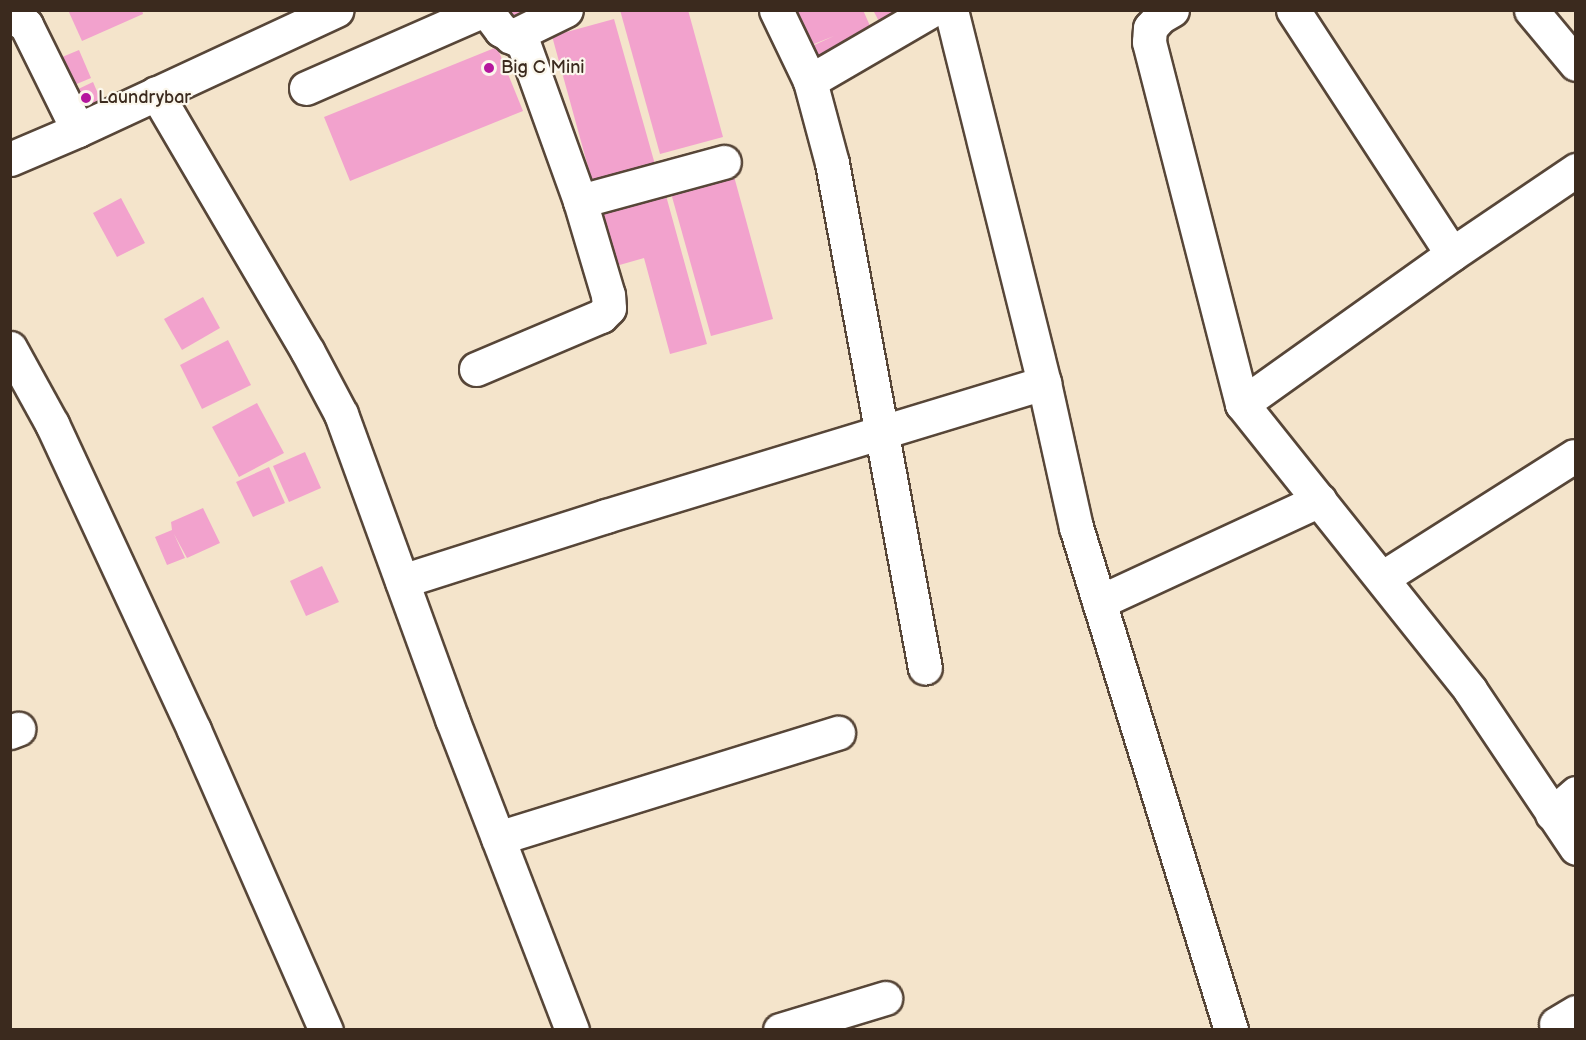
<!DOCTYPE html>
<style>
body{margin:0}
#map{position:relative;width:1586px;height:1040px;overflow:hidden;background:#f4e4cb;font-family:"Balsamiq Sans",sans-serif}
div>[style]{position:absolute}
[style*='--x']{left:calc(var(--x)*1px);top:calc(var(--y)*1px);width:calc(var(--w)*1px);rotate:calc(var(--a)*1deg)}
.building>*{inset:0;background:#f2a2cd}
.roads{filter:drop-shadow(2px 0 #574638) drop-shadow(-2px 0 #574638) drop-shadow(0 2px #574638) drop-shadow(0 -2px #574638)}
.minor>*{height:33px;margin:-16.5px;padding:0 16.5px;transform-origin:16.5px;border-radius:16.5px;background:#fff}
.dots>*{width:16px;height:16px;translate:-50% -50%;box-sizing:border-box;border:3px solid #fbf7ec;border-radius:50%}
span{translate:-50% -50%;white-space:nowrap;text-align:center;line-height:1.15;-webkit-text-stroke:4.5px #fbf7ec;paint-order:stroke}
.poi-label{font-size:18px;color:#3b2a1e}
.left{translate:0 -50%;text-align:left}
.frame{position:absolute;inset:0;border:12px solid #3b2a1e;pointer-events:none}
</style>
<div id="map">
<div class="building">
<i style="clip-path:polygon(68px 10px,142px 10px,143px 14px,82px 41px)"></i>
<i style="clip-path:polygon(502px 10px,544px 10px,509px 26px)"></i>
<i style="clip-path:polygon(620px 10px,688px 10px,723px 137px,660px 154px)"></i>
<i style="clip-path:polygon(793px 10px,863px 10px,874px 35px,816px 60px,810px 47px,834px 36px,809px 46px)"></i>
<i style="clip-path:polygon(873px 10px,924px 10px,884px 31px)"></i>
<i style="clip-path:polygon(614px 19px,656px 168px,593px 185px,552px 36px)"></i>
<i style="clip-path:polygon(497px 47px,523px 111px,350px 181px,324px 117px)"></i>
<i style="clip-path:polygon(79px 50px,91px 78px,67px 88px,55px 60px)"></i>
<i style="clip-path:polygon(93px 82px,102px 103px,81px 112px,72px 92px)"></i>
<i style="clip-path:polygon(732px 169px,773px 319px,711px 336px,669px 186px)"></i>
<i style="clip-path:polygon(665px 192px,707px 344px,670px 354px,644px 258px,616px 266px,600px 210px)"></i>
<i style="clip-path:polygon(121px 198px,145px 243px,117px 257px,93px 213px)"></i>
<i style="clip-path:polygon(203px 297px,220px 328px,182px 350px,164px 319px)"></i>
<i style="clip-path:polygon(228px 340px,251px 385px,202px 409px,180px 365px)"></i>
<i style="clip-path:polygon(257px 403px,284px 453px,239px 477px,212px 427px)"></i>
<i style="clip-path:polygon(305px 452px,321px 488px,289px 502px,273px 466px)"></i>
<i style="clip-path:polygon(269px 467px,285px 503px,253px 517px,236px 482px)"></i>
<i style="clip-path:polygon(203px 508px,220px 543px,187px 558px,174px 534px,185px 558px,167px 565px,155px 537px,172px 530px,171px 522px)"></i>
<i style="clip-path:polygon(322px 566px,339px 602px,306px 616px,290px 581px)"></i>
</div>
<div class="roads">
<div class="minor">
<i style="--x:776;--y:10;--w:79;--a:64.4"></i>
<i style="--x:810;--y:81;--w:85;--a:75"></i>
<i style="--x:832;--y:163;--w:513;--a:79.57"></i>
<i style="--x:951;--y:10;--w:384;--a:76"></i>
<i style="--x:1044;--y:383;--w:148;--a:77.5"></i>
<i style="--x:1076;--y:527;--w:526;--a:72.87"></i>
<i style="--x:1172;--y:10;--w:14;--a:150"></i>
<i style="--x:1160;--y:17;--w:15;--a:132"></i>
<i style="--x:1150;--y:28;--w:14;--a:94"></i>
<i style="--x:1149;--y:42;--w:374;--a:75.6"></i>
<i style="--x:1242;--y:404;--w:366;--a:51.4"></i>
<i style="--x:1470;--y:690;--w:190;--a:56.1"></i>
<i style="--x:1293;--y:10;--w:291;--a:56.9"></i>
<i style="--x:1531;--y:10;--w:70;--a:50.2"></i>
<i style="--x:10;--y:15;--w:19;--a:32"></i>
<i style="--x:26;--y:25;--w:117;--a:63.7"></i>
<i style="--x:511;--y:37;--w:61;--a:-26.1"></i>
<i style="--x:810;--y:81;--w:141;--a:-30.2"></i>
<i style="--x:306;--y:88;--w:194;--a:-23.7"></i>
<i style="--x:156;--y:93;--w:300;--a:59.6"></i>
<i style="--x:308;--y:352;--w:70;--a:62"></i>
<i style="--x:341;--y:414;--w:325;--a:70"></i>
<i style="--x:452;--y:719;--w:333;--a:68.9"></i>
<i style="--x:10;--y:159;--w:74;--a:-23.1"></i>
<i style="--x:78;--y:130;--w:285;--a:-24.9"></i>
<i style="--x:580;--y:201;--w:149;--a:-15.2"></i>
<i style="--x:10;--y:348;--w:87;--a:61.1"></i>
<i style="--x:52;--y:424;--w:337;--a:65.1"></i>
<i style="--x:194;--y:730;--w:328;--a:66.3"></i>
<i style="--x:476;--y:369;--w:136;--a:-23"></i>
<i style="--x:601;--y:316;--w:11;--a:-45"></i>
<i style="--x:609;--y:308;--w:13;--a:-94"></i>
<i style="--x:608;--y:295;--w:98;--a:-106.6"></i>
<i style="--x:580;--y:201;--w:168;--a:-109.8"></i>
<i style="--x:523;--y:43;--w:26;--a:-149"></i>
<i style="--x:501;--y:30;--w:25;--a:-127"></i>
<i style="--x:1242;--y:404;--w:258;--a:-35.5"></i>
<i style="--x:1452;--y:254;--w:150;--a:-34.1"></i>
<i style="--x:1382;--y:578;--w:227;--a:-32.4"></i>
<i style="--x:402;--y:581;--w:214;--a:-17.7"></i>
<i style="--x:606;--y:516;--w:458;--a:-16.9"></i>
<i style="--x:1099;--y:602;--w:243;--a:-24.8"></i>
<i style="--x:10;--y:732;--w:9;--a:-21"></i>
<i style="--x:1552;--y:814;--w:32;--a:-41"></i>
<i style="--x:498;--y:838;--w:356;--a:-17.2"></i>
<i style="--x:1556;--y:1024;--w:23;--a:-31"></i>
<i style="--x:780;--y:1030;--w:110;--a:-16.9"></i>
</div>
</div>
<div class="dots">
<i style="left:489px;top:68px;background:#b5179e"></i>
<i style="left:86px;top:98px;background:#b5179e"></i>
</div>
<div class="poi-label">
<span class="left" style="left:501px;top:68px">Big C Mini</span>
<span class="left" style="left:98px;top:98px">Laundrybar</span>
</div>
<div class="frame"></div>
</div>
